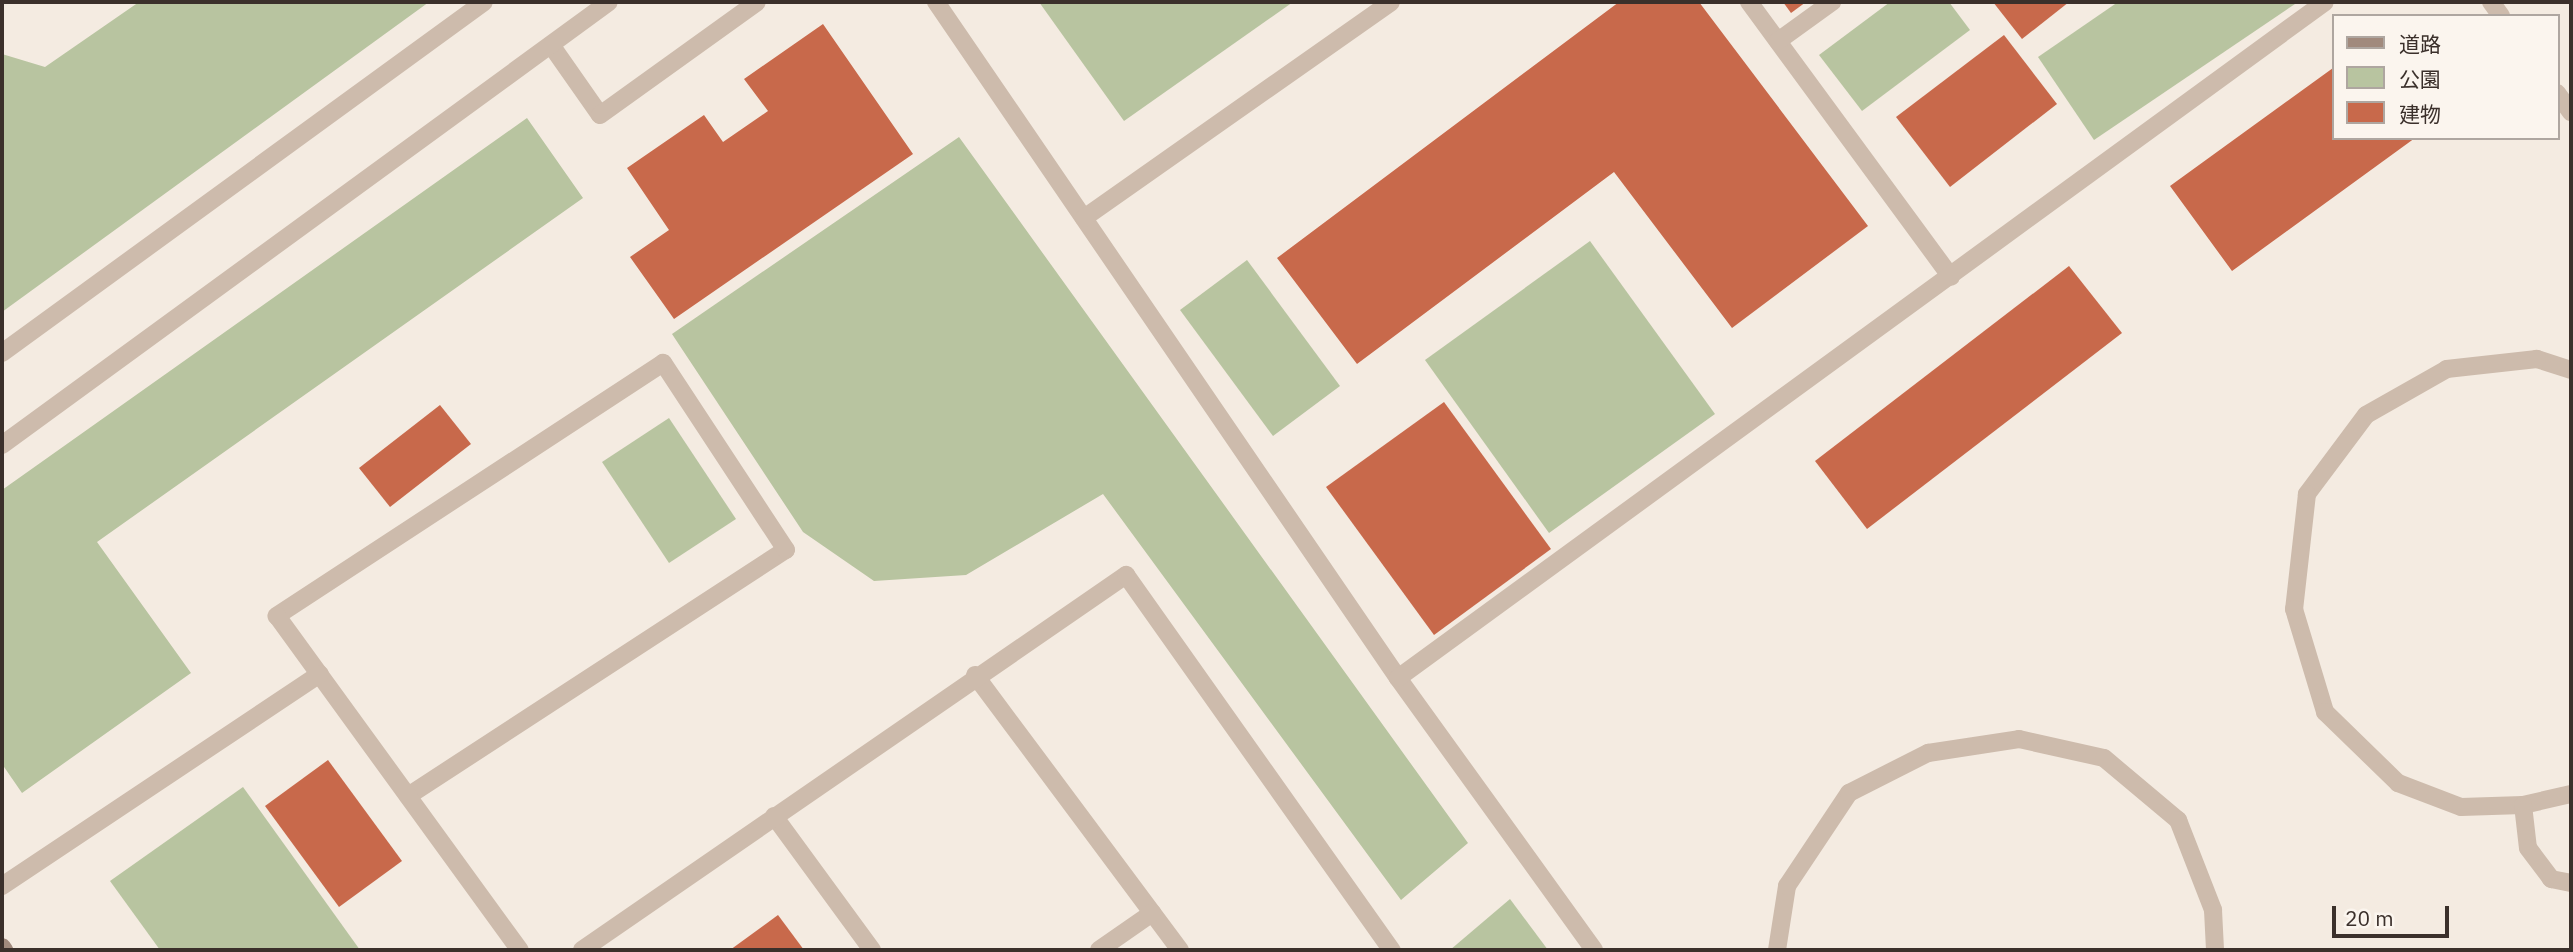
<!DOCTYPE html>
<meta charset="utf-8">
<style>
body{margin:0}
#map{position:relative;width:2573px;height:952px;overflow:hidden;background:#f4ebe1;font-family:"IBM Plex Sans","Noto Sans JP",sans-serif}
div>[style]{position:absolute}
[style*='--x']{left:calc(var(--x)*1px);top:calc(var(--y)*1px);width:calc(var(--w)*1px);rotate:calc(var(--a)*1deg)}
.green>*{inset:0;background:#b8c4a0}
.building>*{inset:0;background:#c8694b}
.lane>*{height:18px;margin:-9px;padding:0 9px;transform-origin:9px;border-radius:9px;background:#cdbbac}
.secondary>*{height:18px;margin:-9px;padding:0 9px;transform-origin:9px;border-radius:9px;background:#a18a7d}
span{translate:-50% -50%;white-space:nowrap;text-align:center;line-height:1.15;-webkit-text-stroke:7px #fbf5ee;paint-order:stroke}
.frame{position:absolute;inset:0;border:4px solid #3b302b;pointer-events:none}
.legend{position:absolute;left:2332px;top:14px;width:228px;height:126px;box-sizing:border-box;background:#fbf5ee;border:2px solid #aea6a0;margin:0;padding:9px 12px;list-style:none;font-size:21px;color:#3b302b}
.legend li{display:flex;align-items:center;gap:14px;height:35px}
.legend b{width:35px;border:2px solid #aea6a0}
.scale{position:absolute;left:2332px;top:906px;width:117px;height:32px;box-sizing:border-box;border:4px solid #3b302b;border-top:0;padding-left:9px;font-size:21px;line-height:24px;white-space:nowrap;color:#3b302b;-webkit-text-stroke:5px #fbf5ee;paint-order:stroke}
</style>
<div id="map">
<div class="green">
<i style="clip-path:polygon(139px 2px,429px 2px,2px 312px,2px 54px,45px 67px)"></i>
<i style="clip-path:polygon(1039px 2px,1293px 2px,1124px 121px)"></i>
<i style="clip-path:polygon(1890px 2px,1949px 2px,1970px 30px,1862px 111px,1819px 55px)"></i>
<i style="clip-path:polygon(2118px 2px,2298px 2px,2094px 140px,2038px 57px)"></i>
<i style="clip-path:polygon(527px 118px,583px 198px,97px 542px,191px 673px,22px 793px,2px 764px,2px 490px)"></i>
<i style="clip-path:polygon(959px 137px,1468px 843px,1401px 900px,1103px 494px,966px 575px,874px 581px,803px 532px,672px 334px)"></i>
<i style="clip-path:polygon(1590px 241px,1715px 414px,1549px 533px,1425px 360px)"></i>
<i style="clip-path:polygon(1247px 260px,1340px 386px,1273px 436px,1180px 310px)"></i>
<i style="clip-path:polygon(669px 418px,736px 519px,669px 563px,602px 462px)"></i>
<i style="clip-path:polygon(243px 787px,360px 950px,160px 950px,110px 881px)"></i>
<i style="clip-path:polygon(1510px 899px,1548px 950px,1450px 950px)"></i>
</div>
<div class="building">
<i style="clip-path:polygon(1619px 2px,1699px 2px,1868px 226px,1732px 328px,1614px 172px,1357px 364px,1277px 258px)"></i>
<i style="clip-path:polygon(1783px 2px,1806px 2px,1791px 13px)"></i>
<i style="clip-path:polygon(1993px 2px,2069px 2px,2022px 39px)"></i>
<i style="clip-path:polygon(823px 24px,913px 154px,674px 319px,630px 257px,669px 230px,627px 168px,704px 115px,723px 142px,768px 111px,744px 79px)"></i>
<i style="clip-path:polygon(2004px 35px,2057px 104px,1950px 187px,1896px 117px)"></i>
<i style="clip-path:polygon(2333px 68px,2333px 138px,2415px 138px,2232px 271px,2170px 186px)"></i>
<i style="clip-path:polygon(2069px 266px,2122px 333px,1867px 529px,1815px 461px)"></i>
<i style="clip-path:polygon(1444px 402px,1551px 549px,1434px 635px,1326px 487px)"></i>
<i style="clip-path:polygon(440px 405px,471px 444px,390px 507px,359px 468px)"></i>
<i style="clip-path:polygon(328px 760px,402px 861px,339px 907px,265px 806px)"></i>
<i style="clip-path:polygon(778px 915px,804px 950px,730px 950px)"></i>
</div>
<div class="lane">
<i style="--x:936;--y:2;--w:819;--a:55.65"></i>
<i style="--x:1398;--y:678;--w:335;--a:54.2"></i>
<i style="--x:1749;--y:2;--w:341;--a:53.7"></i>
<i style="--x:2491;--y:2;--w:17;--a:54"></i>
<i style="--x:1778;--y:41;--w:67;--a:-35.8"></i>
<i style="--x:551;--y:45;--w:85;--a:55"></i>
<i style="--x:600;--y:115;--w:193;--a:-35.7"></i>
<i style="--x:2557;--y:93;--w:24;--a:54"></i>
<i style="--x:1084;--y:218;--w:375;--a:-35.1"></i>
<i style="--x:2;--y:353;--w:596;--a:-36.06"></i>
<i style="--x:2571;--y:370;--w:36;--a:-162"></i>
<i style="--x:2537;--y:359;--w:91;--a:173.7"></i>
<i style="--x:2447;--y:369;--w:93;--a:150.4"></i>
<i style="--x:2366;--y:415;--w:99;--a:126.8"></i>
<i style="--x:2307;--y:494;--w:116;--a:96.4"></i>
<i style="--x:2294;--y:609;--w:108;--a:73.2"></i>
<i style="--x:2325;--y:712;--w:102;--a:44.2"></i>
<i style="--x:2398;--y:783;--w:67;--a:20.9"></i>
<i style="--x:2461;--y:807;--w:62;--a:-1.8"></i>
<i style="--x:2523;--y:805;--w:49;--a:-12.9"></i>
<i style="--x:2;--y:445;--w:751;--a:-36.12"></i>
<i style="--x:975;--y:675;--w:343;--a:53.3"></i>
<i style="--x:1398;--y:678;--w:1147;--a:-36.1"></i>
<i style="--x:408;--y:796;--w:451;--a:-33.1"></i>
<i style="--x:786;--y:550;--w:224;--a:-123.3"></i>
<i style="--x:663;--y:363;--w:462;--a:146.8"></i>
<i style="--x:277;--y:616;--w:413;--a:54"></i>
<i style="--x:2523;--y:805;--w:43;--a:83.4"></i>
<i style="--x:2528;--y:848;--w:39;--a:53"></i>
<i style="--x:2551;--y:879;--w:20;--a:11"></i>
<i style="--x:774;--y:816;--w:166;--a:53.8"></i>
<i style="--x:2;--y:886;--w:382;--a:-33.7"></i>
<i style="--x:582;--y:950;--w:661;--a:-34.58"></i>
<i style="--x:1126;--y:575;--w:460;--a:54.7"></i>
<i style="--x:1099;--y:950;--w:65;--a:-34.9"></i>
<i style="--x:1777;--y:950;--w:65;--a:-81.1"></i>
<i style="--x:1787;--y:886;--w:112;--a:-56.3"></i>
<i style="--x:1849;--y:793;--w:89;--a:-26.9"></i>
<i style="--x:1928;--y:753;--w:92;--a:-8.7"></i>
<i style="--x:2019;--y:739;--w:87;--a:12.6"></i>
<i style="--x:2104;--y:758;--w:97;--a:40"></i>
<i style="--x:2178;--y:820;--w:97;--a:68.7"></i>
<i style="--x:2213;--y:910;--w:40;--a:87.1"></i>
</div>
<div class="secondary">
<i style="--x:2;--y:947;--w:4;--a:56"></i>
</div>
<div class="frame"></div>
<ul class="legend">
<li><b style="height:9px;background:#a18a7d"></b>道路</li>
<li><b style="height:19px;background:#b8c4a0"></b>公園</li>
<li><b style="height:19px;background:#c8694b"></b>建物</li>
</ul>
<div class="scale">20 m</div>
</div>
